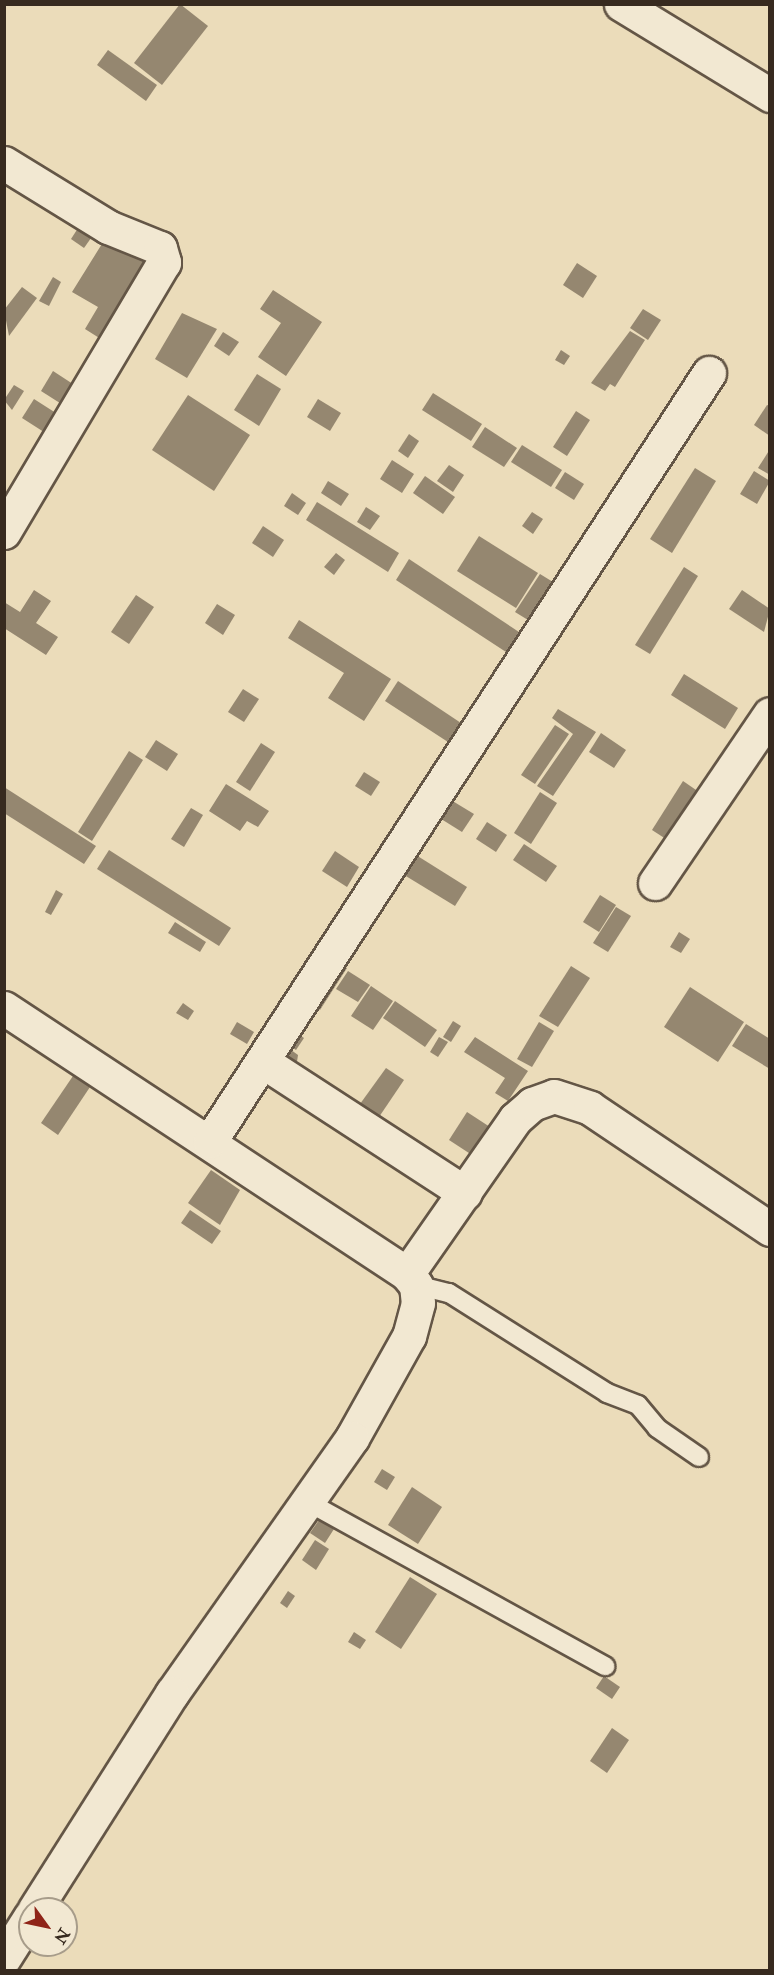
<!DOCTYPE html>
<style>
body{margin:0}
#map{position:relative;width:774px;height:1975px;overflow:hidden;background:#ebdcba;font-family:"IM FELL Double Pica",serif}
div>[style]{position:absolute}
[style*='--x']{left:calc(var(--x)*1px);top:calc(var(--y)*1px);width:calc(var(--w)*1px);rotate:calc(var(--a)*1deg)}
.building>*{inset:0;background:#958770}
.roads{filter:drop-shadow(2px 0 #645646) drop-shadow(-2px 0 #645646) drop-shadow(0 2px #645646) drop-shadow(0 -2px #645646)}
.lane>*{height:18px;margin:-9px;padding:0 9px;transform-origin:9px;border-radius:9px;background:#f2e8d2}
.street>*{height:33px;margin:-16.5px;padding:0 16.5px;transform-origin:16.5px;border-radius:16.5px;background:#f2e8d2}
span{translate:-50% -50%;white-space:nowrap;text-align:center;line-height:1.15;-webkit-text-stroke:5px #f2e8d2;paint-order:stroke}
.frame{position:absolute;inset:0;border:6px solid #372a1f;pointer-events:none}
.north{position:absolute;left:18px;top:1897px;width:60px;height:60px;box-sizing:border-box;background:#f2e8d2;border:2px solid #a79c8a;border-radius:50%;rotate:123deg;font-size:16px;font-weight:700;line-height:24px;text-align:center;color:#372a1f}
.north::after{content:'';display:block;margin:auto;width:21px;height:27px;background:#8f2418;clip-path:polygon(50% 0,100% 100%,50% 72%,0 100%)}
</style>
<div id="map">
<div class="building">
<i style="clip-path:polygon(180px 4px,208px 26px,162px 85px,134px 63px)"></i>
<i style="clip-path:polygon(108px 50px,157px 85px,146px 101px,97px 65px)"></i>
<i style="clip-path:polygon(82px 222px,96px 231px,84px 248px,71px 239px)"></i>
<i style="clip-path:polygon(105px 239px,151px 266px,104px 341px,85px 329px,98px 307px,72px 292px)"></i>
<i style="clip-path:polygon(577px 263px,597px 276px,583px 298px,563px 285px)"></i>
<i style="clip-path:polygon(53px 277px,61px 282px,49px 306px,39px 301px)"></i>
<i style="clip-path:polygon(22px 287px,37px 298px,9px 336px,4px 310px)"></i>
<i style="clip-path:polygon(273px 290px,322px 322px,286px 376px,258px 357px,281px 323px,260px 309px)"></i>
<i style="clip-path:polygon(643px 309px,661px 320px,648px 340px,630px 328px)"></i>
<i style="clip-path:polygon(182px 313px,217px 329px,187px 378px,155px 359px)"></i>
<i style="clip-path:polygon(630px 331px,645px 340px,615px 387px,610px 384px,605px 391px,591px 383px)"></i>
<i style="clip-path:polygon(223px 332px,239px 342px,229px 356px,214px 346px)"></i>
<i style="clip-path:polygon(561px 350px,570px 356px,564px 365px,555px 360px)"></i>
<i style="clip-path:polygon(53px 371px,76px 386px,63px 405px,41px 391px)"></i>
<i style="clip-path:polygon(257px 374px,281px 389px,259px 426px,234px 410px)"></i>
<i style="clip-path:polygon(14px 385px,24px 391px,12px 410px,4px 400px)"></i>
<i style="clip-path:polygon(433px 393px,482px 424px,471px 441px,422px 410px)"></i>
<i style="clip-path:polygon(188px 395px,250px 435px,214px 491px,152px 450px)"></i>
<i style="clip-path:polygon(34px 399px,59px 415px,47px 434px,22px 418px)"></i>
<i style="clip-path:polygon(318px 399px,341px 413px,330px 431px,307px 417px)"></i>
<i style="clip-path:polygon(767px 405px,770px 406px,770px 436px,754px 425px)"></i>
<i style="clip-path:polygon(576px 411px,590px 420px,567px 456px,553px 447px)"></i>
<i style="clip-path:polygon(485px 427px,517px 448px,504px 467px,472px 447px)"></i>
<i style="clip-path:polygon(409px 434px,419px 441px,408px 458px,398px 451px)"></i>
<i style="clip-path:polygon(522px 445px,562px 470px,551px 487px,511px 462px)"></i>
<i style="clip-path:polygon(770px 449px,770px 475px,758px 468px)"></i>
<i style="clip-path:polygon(392px 460px,414px 474px,402px 493px,380px 479px)"></i>
<i style="clip-path:polygon(449px 465px,464px 475px,453px 492px,437px 481px)"></i>
<i style="clip-path:polygon(695px 468px,716px 481px,672px 553px,650px 539px)"></i>
<i style="clip-path:polygon(754px 471px,770px 481px,757px 504px,740px 494px)"></i>
<i style="clip-path:polygon(565px 472px,584px 484px,574px 500px,555px 488px)"></i>
<i style="clip-path:polygon(425px 476px,455px 497px,443px 514px,413px 493px)"></i>
<i style="clip-path:polygon(328px 481px,349px 494px,341px 506px,321px 493px)"></i>
<i style="clip-path:polygon(292px 493px,306px 503px,298px 515px,284px 506px)"></i>
<i style="clip-path:polygon(317px 502px,399px 553px,388px 572px,306px 520px)"></i>
<i style="clip-path:polygon(366px 507px,380px 516px,370px 530px,357px 522px)"></i>
<i style="clip-path:polygon(532px 512px,543px 519px,533px 534px,522px 526px)"></i>
<i style="clip-path:polygon(263px 526px,284px 540px,273px 557px,252px 543px)"></i>
<i style="clip-path:polygon(479px 536px,538px 573px,516px 608px,457px 571px)"></i>
<i style="clip-path:polygon(336px 553px,345px 560px,334px 575px,324px 567px)"></i>
<i style="clip-path:polygon(409px 559px,519px 632px,506px 652px,396px 580px)"></i>
<i style="clip-path:polygon(684px 567px,698px 576px,650px 654px,635px 645px)"></i>
<i style="clip-path:polygon(540px 574px,553px 582px,528px 620px,515px 612px)"></i>
<i style="clip-path:polygon(34px 590px,51px 601px,36px 623px,58px 637px,46px 655px,4px 628px,4px 602px,20px 612px)"></i>
<i style="clip-path:polygon(742px 590px,770px 609px,764px 632px,729px 609px)"></i>
<i style="clip-path:polygon(136px 595px,154px 607px,129px 644px,111px 632px)"></i>
<i style="clip-path:polygon(217px 604px,235px 615px,223px 635px,205px 623px)"></i>
<i style="clip-path:polygon(299px 620px,391px 679px,364px 721px,328px 698px,344px 673px,288px 638px)"></i>
<i style="clip-path:polygon(684px 674px,738px 708px,725px 729px,671px 695px)"></i>
<i style="clip-path:polygon(398px 681px,461px 723px,448px 742px,385px 701px)"></i>
<i style="clip-path:polygon(243px 689px,259px 699px,244px 722px,228px 712px)"></i>
<i style="clip-path:polygon(558px 709px,596px 732px,553px 796px,537px 786px,573px 734px,552px 718px)"></i>
<i style="clip-path:polygon(555px 725px,569px 734px,535px 784px,521px 775px)"></i>
<i style="clip-path:polygon(601px 733px,626px 750px,614px 768px,589px 752px)"></i>
<i style="clip-path:polygon(156px 740px,178px 754px,167px 771px,145px 757px)"></i>
<i style="clip-path:polygon(261px 743px,275px 752px,250px 791px,236px 782px)"></i>
<i style="clip-path:polygon(129px 751px,143px 760px,92px 841px,78px 832px)"></i>
<i style="clip-path:polygon(364px 772px,380px 782px,371px 796px,355px 786px)"></i>
<i style="clip-path:polygon(683px 781px,699px 792px,669px 841px,652px 830px)"></i>
<i style="clip-path:polygon(226px 784px,269px 811px,258px 827px,247px 821px,240px 831px,209px 811px)"></i>
<i style="clip-path:polygon(4px 787px,96px 846px,84px 864px,4px 813px)"></i>
<i style="clip-path:polygon(540px 792px,557px 803px,531px 844px,514px 833px)"></i>
<i style="clip-path:polygon(441px 794px,474px 814px,462px 832px,430px 812px)"></i>
<i style="clip-path:polygon(191px 808px,203px 815px,184px 847px,171px 839px)"></i>
<i style="clip-path:polygon(487px 822px,507px 835px,496px 852px,476px 839px)"></i>
<i style="clip-path:polygon(524px 844px,557px 866px,546px 882px,513px 860px)"></i>
<i style="clip-path:polygon(109px 850px,231px 928px,219px 946px,97px 869px)"></i>
<i style="clip-path:polygon(408px 850px,467px 887px,455px 906px,396px 870px)"></i>
<i style="clip-path:polygon(335px 851px,359px 867px,347px 887px,322px 871px)"></i>
<i style="clip-path:polygon(56px 890px,63px 894px,51px 915px,45px 912px)"></i>
<i style="clip-path:polygon(600px 895px,616px 905px,599px 932px,583px 922px)"></i>
<i style="clip-path:polygon(616px 907px,631px 916px,608px 952px,593px 943px)"></i>
<i style="clip-path:polygon(175px 922px,206px 942px,200px 952px,168px 933px)"></i>
<i style="clip-path:polygon(679px 932px,690px 939px,681px 953px,670px 947px)"></i>
<i style="clip-path:polygon(337px 962px,347px 968px,320px 1010px,311px 1004px)"></i>
<i style="clip-path:polygon(571px 966px,590px 978px,558px 1027px,539px 1016px)"></i>
<i style="clip-path:polygon(348px 971px,370px 985px,358px 1002px,336px 989px)"></i>
<i style="clip-path:polygon(371px 986px,393px 1001px,373px 1030px,351px 1016px)"></i>
<i style="clip-path:polygon(690px 987px,744px 1022px,718px 1062px,664px 1027px)"></i>
<i style="clip-path:polygon(395px 1001px,437px 1030px,425px 1047px,383px 1018px)"></i>
<i style="clip-path:polygon(183px 1003px,194px 1011px,188px 1020px,176px 1013px)"></i>
<i style="clip-path:polygon(453px 1021px,461px 1026px,451px 1042px,443px 1037px)"></i>
<i style="clip-path:polygon(237px 1022px,254px 1032px,247px 1044px,230px 1034px)"></i>
<i style="clip-path:polygon(539px 1022px,554px 1031px,532px 1067px,517px 1059px)"></i>
<i style="clip-path:polygon(746px 1024px,770px 1039px,770px 1069px,732px 1046px)"></i>
<i style="clip-path:polygon(289px 1028px,304px 1038px,296px 1050px,281px 1040px)"></i>
<i style="clip-path:polygon(439px 1037px,448px 1042px,438px 1057px,430px 1052px)"></i>
<i style="clip-path:polygon(475px 1037px,528px 1071px,508px 1101px,495px 1093px,505px 1078px,464px 1052px)"></i>
<i style="clip-path:polygon(287px 1047px,298px 1055px,296px 1068px,280px 1057px)"></i>
<i style="clip-path:polygon(386px 1068px,404px 1080px,379px 1117px,360px 1104px)"></i>
<i style="clip-path:polygon(75px 1073px,92px 1084px,58px 1135px,41px 1123px)"></i>
<i style="clip-path:polygon(467px 1112px,490px 1127px,472px 1155px,449px 1140px)"></i>
<i style="clip-path:polygon(211px 1170px,240px 1190px,220px 1225px,188px 1203px)"></i>
<i style="clip-path:polygon(190px 1210px,221px 1231px,212px 1244px,181px 1223px)"></i>
<i style="clip-path:polygon(382px 1469px,395px 1477px,387px 1490px,374px 1482px)"></i>
<i style="clip-path:polygon(412px 1487px,442px 1507px,418px 1544px,388px 1525px)"></i>
<i style="clip-path:polygon(319px 1520px,334px 1529px,325px 1543px,310px 1533px)"></i>
<i style="clip-path:polygon(315px 1540px,329px 1549px,316px 1570px,302px 1560px)"></i>
<i style="clip-path:polygon(410px 1577px,437px 1594px,401px 1649px,375px 1632px)"></i>
<i style="clip-path:polygon(288px 1591px,295px 1596px,287px 1608px,280px 1603px)"></i>
<i style="clip-path:polygon(354px 1632px,366px 1640px,360px 1649px,348px 1642px)"></i>
<i style="clip-path:polygon(604px 1676px,620px 1687px,612px 1699px,596px 1688px)"></i>
<i style="clip-path:polygon(612px 1728px,629px 1740px,607px 1773px,590px 1761px)"></i>
</div>
<div class="roads">
<div class="lane">
<i style="--x:416;--y:1285;--w:34;--a:14"></i>
<i style="--x:449;--y:1293;--w:187;--a:32.3"></i>
<i style="--x:607;--y:1393;--w:33;--a:21"></i>
<i style="--x:638;--y:1405;--w:30;--a:50"></i>
<i style="--x:657;--y:1428;--w:51;--a:34.6"></i>
<i style="--x:306;--y:1501;--w:342;--a:28.9"></i>
</div>
<div class="street">
<i style="--x:621;--y:4;--w:175;--a:31.4"></i>
<i style="--x:4;--y:163;--w:122;--a:31.6"></i>
<i style="--x:108;--y:227;--w:56;--a:22"></i>
<i style="--x:160;--y:248;--w:15;--a:74"></i>
<i style="--x:164;--y:262;--w:314;--a:120.7"></i>
<i style="--x:655;--y:883;--w:204;--a:-55.8"></i>
<i style="--x:4;--y:1008;--w:483;--a:33.4"></i>
<i style="--x:407;--y:1274;--w:14;--a:51"></i>
<i style="--x:416;--y:1285;--w:18;--a:84"></i>
<i style="--x:418;--y:1303;--w:34;--a:105"></i>
<i style="--x:409;--y:1336;--w:117;--a:119.2"></i>
<i style="--x:352;--y:1438;--w:312;--a:125.2"></i>
<i style="--x:172;--y:1693;--w:256;--a:122.4"></i>
<i style="--x:262;--y:1061;--w:242;--a:33"></i>
<i style="--x:210;--y:1141;--w:916;--a:-56.99"></i>
<i style="--x:407;--y:1274;--w:189;--a:-55.1"></i>
<i style="--x:515;--y:1119;--w:23;--a:-41"></i>
<i style="--x:532;--y:1104;--w:23;--a:-20"></i>
<i style="--x:554;--y:1096;--w:38;--a:18"></i>
<i style="--x:590;--y:1108;--w:217;--a:33.9"></i>
<i style="--x:4;--y:1958;--w:49;--a:-57.6"></i>
</div>
</div>
<div class="frame"></div>
<div class="north">N</div>
</div>
